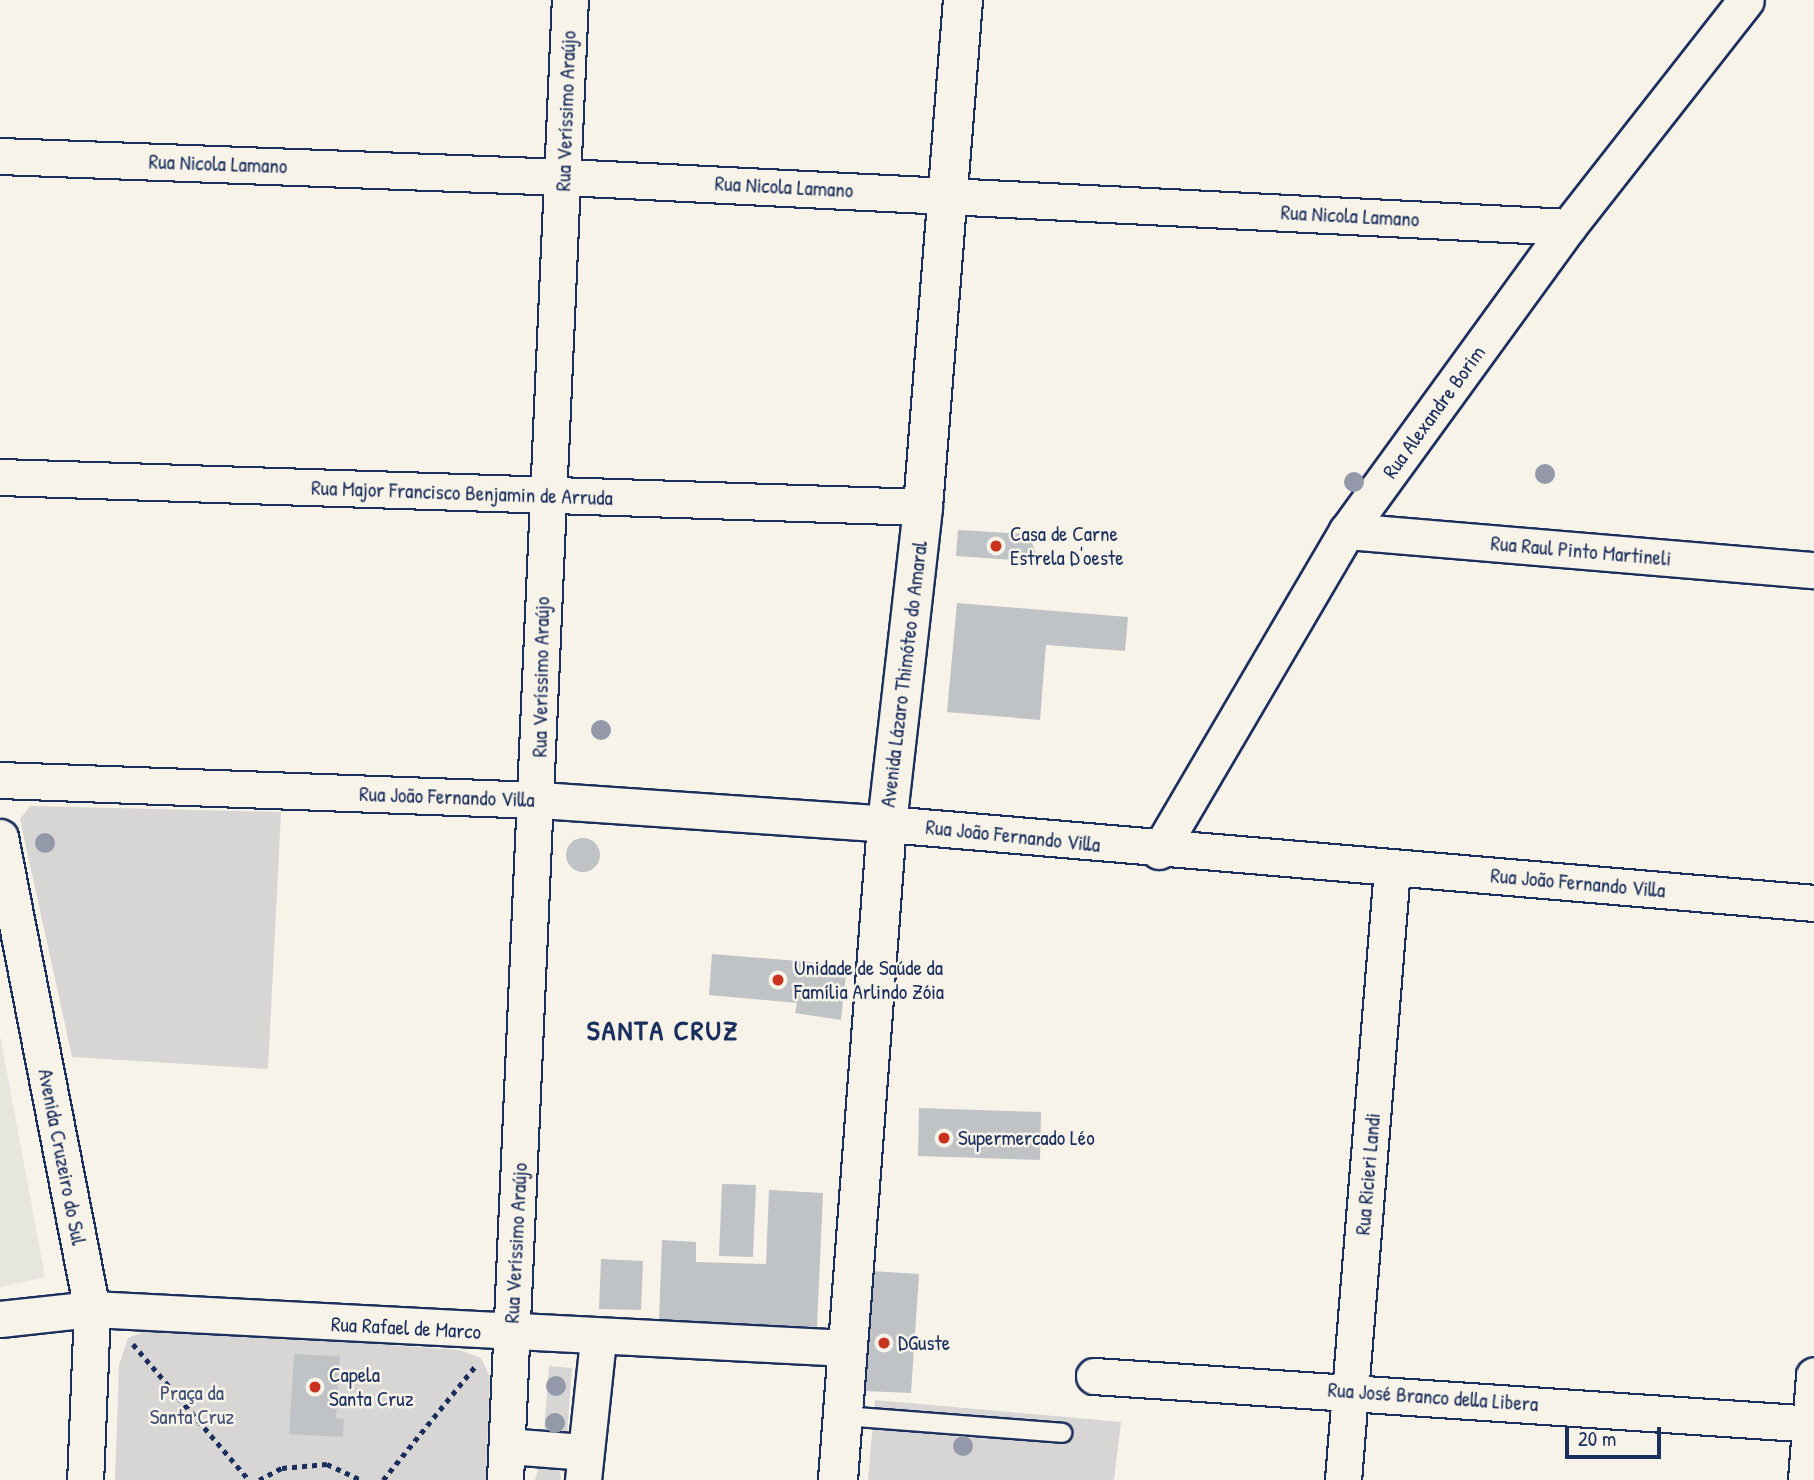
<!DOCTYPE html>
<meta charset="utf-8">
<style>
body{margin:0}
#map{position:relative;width:1814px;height:1480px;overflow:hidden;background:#f7f3e8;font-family:"Patrick Hand",sans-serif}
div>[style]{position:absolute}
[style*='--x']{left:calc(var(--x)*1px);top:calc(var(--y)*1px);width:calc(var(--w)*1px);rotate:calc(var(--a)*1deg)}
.built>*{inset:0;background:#e6e5de}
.green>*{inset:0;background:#d7d6d4}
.building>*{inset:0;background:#c0c3c5}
.round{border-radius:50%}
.path>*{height:4.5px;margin-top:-2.25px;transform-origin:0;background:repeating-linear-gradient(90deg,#1b2f5e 0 5px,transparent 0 10px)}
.roads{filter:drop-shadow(2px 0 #1b2f5e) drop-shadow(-2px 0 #1b2f5e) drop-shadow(0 2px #1b2f5e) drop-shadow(0 -2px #1b2f5e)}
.lane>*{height:18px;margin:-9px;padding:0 9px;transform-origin:9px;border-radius:9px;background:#f7f3e8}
.street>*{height:35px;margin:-17.5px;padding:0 17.5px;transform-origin:17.5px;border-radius:17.5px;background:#f7f3e8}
.secondary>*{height:38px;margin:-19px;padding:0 19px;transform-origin:19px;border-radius:19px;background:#f7f3e8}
.trees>*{width:20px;height:20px;margin:-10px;border-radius:50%;background:#9399a9}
.dots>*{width:19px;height:19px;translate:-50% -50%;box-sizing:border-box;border:4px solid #f7f3e8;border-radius:50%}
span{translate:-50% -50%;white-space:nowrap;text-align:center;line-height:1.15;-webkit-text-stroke:5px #f7f3e8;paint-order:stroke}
.street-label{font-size:21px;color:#1b2f5e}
.poi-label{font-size:21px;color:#1b2f5e}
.left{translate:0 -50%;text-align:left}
.park-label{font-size:21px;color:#415076}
.district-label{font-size:28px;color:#1b2f5e;font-weight:700;letter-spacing:2px}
.scale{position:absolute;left:1565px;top:1427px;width:96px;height:32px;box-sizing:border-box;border:4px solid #1b2f5e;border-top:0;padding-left:9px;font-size:21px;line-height:24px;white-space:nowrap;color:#1b2f5e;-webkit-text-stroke:5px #f7f3e8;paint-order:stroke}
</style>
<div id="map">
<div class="built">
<i style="clip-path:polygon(0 1035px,45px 1277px,0 1287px)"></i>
</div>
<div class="green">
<i style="clip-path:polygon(30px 806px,281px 812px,268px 1069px,72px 1057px,20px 819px)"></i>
<i style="clip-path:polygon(154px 1328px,460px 1350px,481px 1358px,490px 1377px,486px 1480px,115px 1480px,119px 1365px,128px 1338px)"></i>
<i style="clip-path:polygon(549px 1366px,572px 1368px,567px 1435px,544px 1434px)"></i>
<i style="clip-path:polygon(875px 1400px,1121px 1422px,1114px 1480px,868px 1480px)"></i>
<i style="clip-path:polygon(539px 1465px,559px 1465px,561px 1480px,535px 1480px)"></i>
</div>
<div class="building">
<i style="clip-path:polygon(958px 530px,1028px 534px,1036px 553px,1031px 561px,956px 556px)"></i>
<i style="clip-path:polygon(957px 603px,1128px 617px,1125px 651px,1046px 645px,1040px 720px,947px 712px)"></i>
<i class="round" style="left:566px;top:838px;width:34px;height:34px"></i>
<i style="clip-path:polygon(712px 954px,847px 965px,841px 1020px,795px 1013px,797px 1003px,709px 995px)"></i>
<i style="clip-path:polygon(919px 1108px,1041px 1112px,1040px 1160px,918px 1156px)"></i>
<i style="clip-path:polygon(722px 1184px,756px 1185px,753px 1257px,719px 1256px)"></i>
<i style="clip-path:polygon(769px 1190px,823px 1193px,817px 1327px,659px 1320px,662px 1240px,696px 1242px,696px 1262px,766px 1264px)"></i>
<i style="clip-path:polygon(601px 1259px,643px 1261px,641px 1310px,599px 1309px)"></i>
<i style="clip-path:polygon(871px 1271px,919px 1274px,911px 1393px,864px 1391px)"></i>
<i style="clip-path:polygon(294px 1354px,340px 1356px,336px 1418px,344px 1419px,343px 1437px,289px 1434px)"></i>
</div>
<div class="path">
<i style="--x:133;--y:1344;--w:179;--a:49.5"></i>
<i style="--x:259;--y:1480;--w:26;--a:-28"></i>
<i style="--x:282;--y:1468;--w:45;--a:-5.1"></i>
<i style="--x:327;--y:1464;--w:38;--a:25"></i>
<i style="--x:383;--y:1480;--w:149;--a:-51"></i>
</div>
<div class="roads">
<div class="lane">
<i style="--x:843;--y:1416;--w:220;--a:4.4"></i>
</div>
<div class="street">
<i style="--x:0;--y:156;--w:565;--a:2.13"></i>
<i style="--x:565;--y:177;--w:1004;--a:2.85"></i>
<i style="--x:0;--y:477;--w:923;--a:1.86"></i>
<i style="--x:1347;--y:531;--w:469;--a:4.8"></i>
<i style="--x:0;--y:780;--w:539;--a:2.13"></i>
<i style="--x:539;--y:800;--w:349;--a:3.9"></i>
<i style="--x:887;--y:824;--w:930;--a:4.87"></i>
<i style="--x:0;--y:837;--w:481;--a:79"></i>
<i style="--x:92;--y:1309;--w:171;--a:92.3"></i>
<i style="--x:1159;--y:851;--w:371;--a:-59.6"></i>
<i style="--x:1347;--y:531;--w:376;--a:-54"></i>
<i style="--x:1568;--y:227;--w:288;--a:-51.9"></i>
<i style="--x:0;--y:1319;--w:93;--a:-6.2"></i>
<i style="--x:92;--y:1309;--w:756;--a:2.96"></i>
<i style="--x:1094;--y:1376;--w:722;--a:3.81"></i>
<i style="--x:507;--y:1446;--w:78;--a:4.4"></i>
<i style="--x:505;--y:1480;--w:1481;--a:-87.49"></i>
<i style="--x:583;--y:1480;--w:142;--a:-83.9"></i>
<i style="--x:1343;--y:1480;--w:614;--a:-85.42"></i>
<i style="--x:1806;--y:1480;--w:105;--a:-85.6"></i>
</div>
<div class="secondary">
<i style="--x:838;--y:1480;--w:658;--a:-85.73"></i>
<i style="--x:887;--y:824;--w:319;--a:-83.5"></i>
<i style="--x:923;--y:507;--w:509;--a:-85.49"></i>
</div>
</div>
<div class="trees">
<i style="left:1545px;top:474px"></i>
<i style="left:1354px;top:482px"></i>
<i style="left:601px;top:730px"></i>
<i style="left:45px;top:843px"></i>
<i style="left:556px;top:1386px"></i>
<i style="left:555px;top:1423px"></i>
<i style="left:963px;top:1446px"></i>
</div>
<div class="dots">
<i style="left:996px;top:546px;background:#c8321e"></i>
<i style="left:778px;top:980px;background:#c8321e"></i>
<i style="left:944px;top:1138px;background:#c8321e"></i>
<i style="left:884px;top:1343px;background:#c8321e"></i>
<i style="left:315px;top:1387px;background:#c8321e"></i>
</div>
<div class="street-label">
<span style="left:566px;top:111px;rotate:-88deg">Rua Veríssimo Araújo</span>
<span style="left:218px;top:164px;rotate:2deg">Rua Nicola Lamano</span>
<span style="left:784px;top:187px;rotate:3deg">Rua Nicola Lamano</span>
<span style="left:1350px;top:216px;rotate:3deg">Rua Nicola Lamano</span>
<span style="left:1434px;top:412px;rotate:-54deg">Rua Alexandre Borim</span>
<span style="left:462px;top:493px;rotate:2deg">Rua Major Francisco Benjamin de Arruda</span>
<span style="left:1581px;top:551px;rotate:5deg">Rua Raul Pinto Martineli</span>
<span style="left:904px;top:674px;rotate:-83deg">Avenida Lázaro Thimóteo do Amaral</span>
<span style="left:541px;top:677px;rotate:-89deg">Rua Veríssimo Araújo</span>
<span style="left:447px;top:797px;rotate:2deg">Rua João Fernando Villa</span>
<span style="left:1013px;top:836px;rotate:6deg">Rua João Fernando Villa</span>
<span style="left:1578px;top:883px;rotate:5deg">Rua João Fernando Villa</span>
<span style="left:62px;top:1157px;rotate:79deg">Avenida Cruzeiro do Sul</span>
<span style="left:1368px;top:1174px;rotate:-85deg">Rua Ricieri Landi</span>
<span style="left:516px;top:1243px;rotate:-87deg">Rua Veríssimo Araújo</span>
<span style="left:406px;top:1328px;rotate:3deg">Rua Rafael de Marco</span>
<span style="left:1433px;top:1397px;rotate:4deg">Rua José Branco della Libera</span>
</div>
<div class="poi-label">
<span class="left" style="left:1010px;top:546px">Casa de Carne<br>Estrela D'oeste</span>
<span class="left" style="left:794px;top:980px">Unidade de Saúde da<br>Família Arlindo Zóia</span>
<span class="left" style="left:958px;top:1138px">Supermercado Léo</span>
<span class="left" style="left:898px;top:1343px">DGuste</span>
<span class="left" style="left:329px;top:1387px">Capela<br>Santa Cruz</span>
</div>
<div class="park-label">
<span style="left:192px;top:1405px">Praça da<br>Santa Cruz</span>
</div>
<div class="district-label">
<span style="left:663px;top:1030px">SANTA CRUZ</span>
</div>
<div class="scale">20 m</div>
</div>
